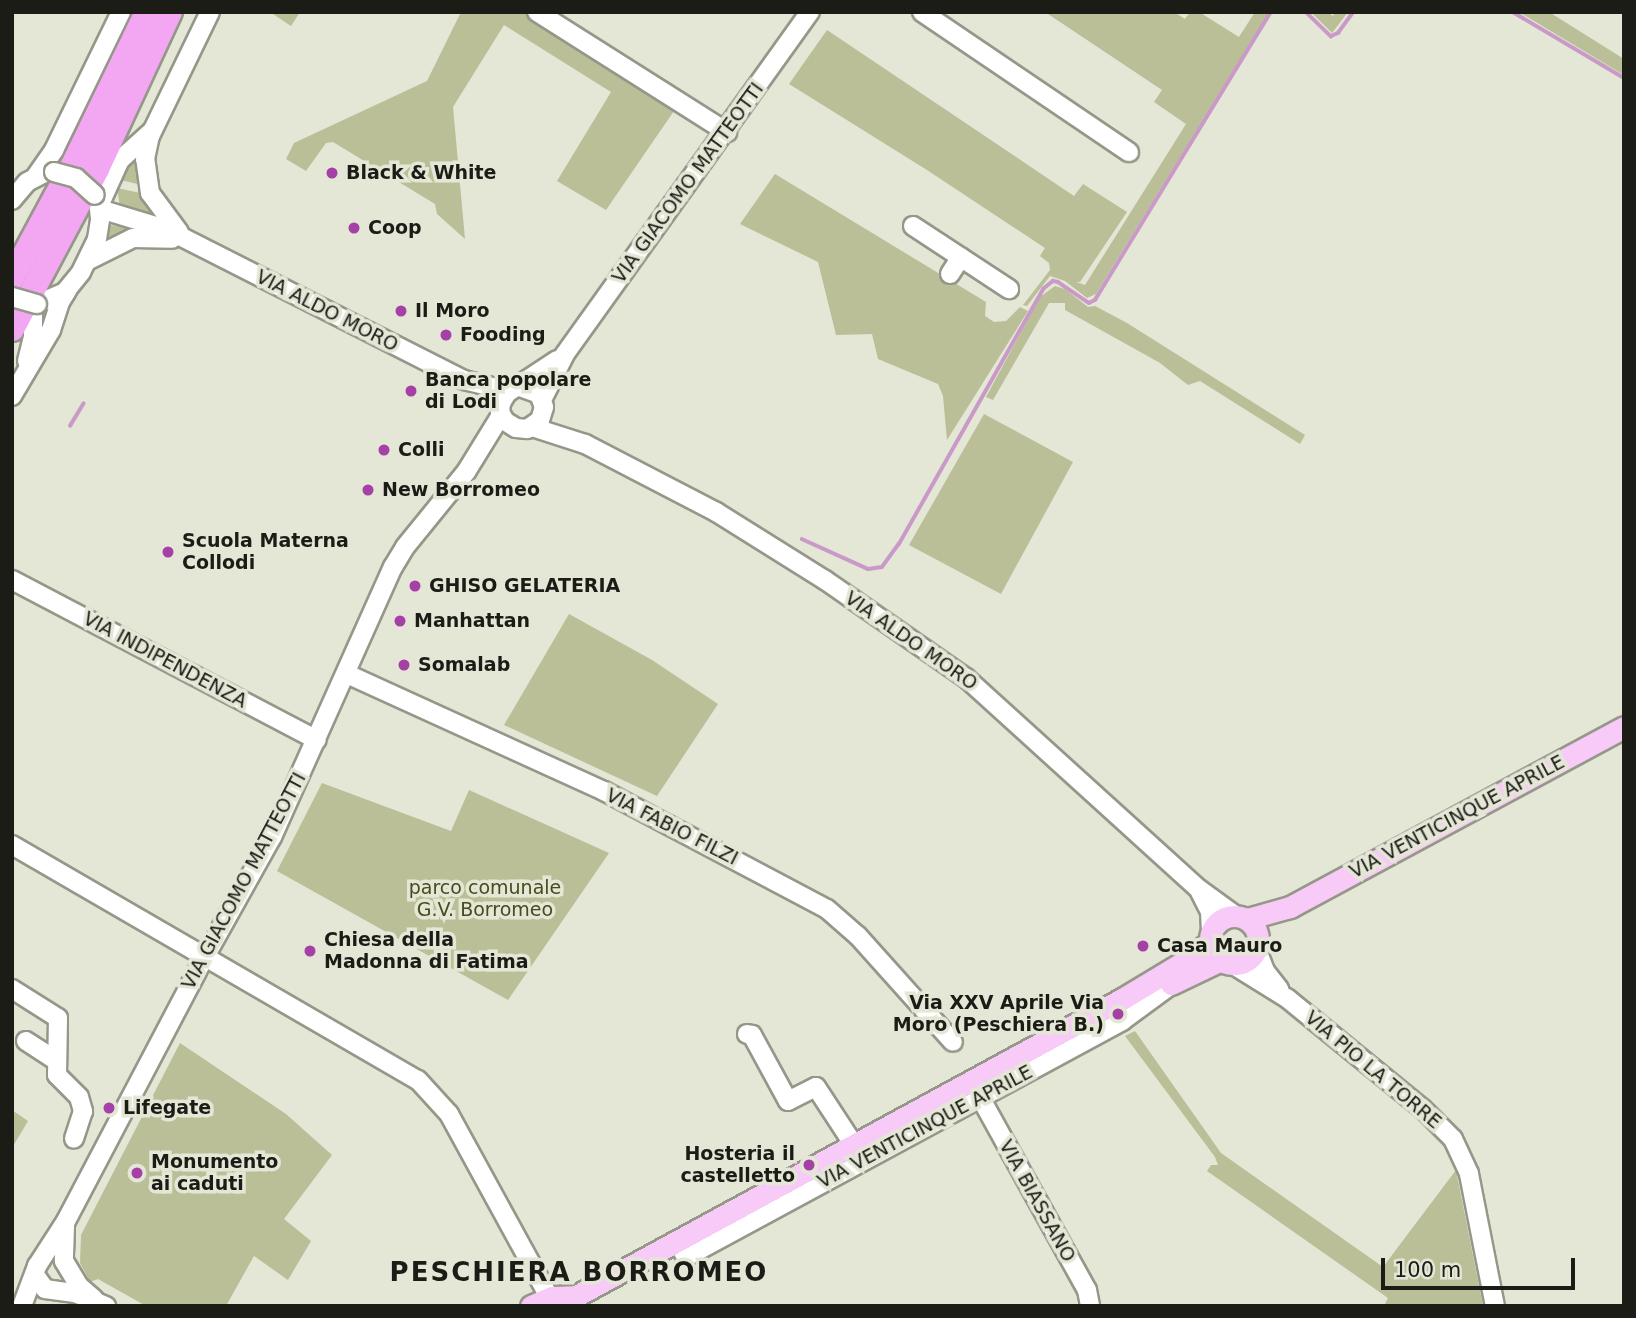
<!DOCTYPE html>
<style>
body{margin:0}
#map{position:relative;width:1636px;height:1318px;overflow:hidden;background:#e4e6d6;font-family:"DejaVu Sans",sans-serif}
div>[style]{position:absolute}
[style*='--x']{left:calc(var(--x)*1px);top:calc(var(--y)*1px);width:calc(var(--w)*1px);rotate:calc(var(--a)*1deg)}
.green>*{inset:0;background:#babf97}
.stream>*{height:3.5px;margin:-1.75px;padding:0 1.75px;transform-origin:1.75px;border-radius:1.75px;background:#c999c8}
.roads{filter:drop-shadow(2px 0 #959789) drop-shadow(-2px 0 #959789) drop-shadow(0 2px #959789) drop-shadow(0 -2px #959789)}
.minor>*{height:18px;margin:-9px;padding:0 9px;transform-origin:9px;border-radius:9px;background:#fff}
.major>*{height:21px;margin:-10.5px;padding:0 10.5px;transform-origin:10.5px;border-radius:10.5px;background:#f8caf7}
.major>.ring{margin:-10.5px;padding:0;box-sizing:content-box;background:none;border:21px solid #f8caf7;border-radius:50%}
.highway>*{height:24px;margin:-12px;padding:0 12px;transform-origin:12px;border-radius:12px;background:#f3a6f2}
.bridges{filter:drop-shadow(2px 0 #959789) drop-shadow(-2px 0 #959789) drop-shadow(0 2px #959789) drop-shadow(0 -2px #959789)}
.minor-bridge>*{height:18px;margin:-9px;padding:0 9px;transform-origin:9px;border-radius:9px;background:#fff}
.dots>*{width:19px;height:19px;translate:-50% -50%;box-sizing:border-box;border:4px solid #e4e6d6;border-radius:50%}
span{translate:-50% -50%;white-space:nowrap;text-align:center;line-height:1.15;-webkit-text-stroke:7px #e4e6d6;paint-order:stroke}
.poi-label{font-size:19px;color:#1c1c17;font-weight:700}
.left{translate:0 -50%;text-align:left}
.right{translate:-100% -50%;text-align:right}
.street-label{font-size:19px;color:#1c1c17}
.park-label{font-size:19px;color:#484b1c}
.district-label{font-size:26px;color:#1c1c17;font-weight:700;letter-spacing:2px}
.frame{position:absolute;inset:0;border:14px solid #1c1c17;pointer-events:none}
.scale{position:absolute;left:1381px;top:1258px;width:194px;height:32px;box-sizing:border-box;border:4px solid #1c1c17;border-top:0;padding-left:9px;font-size:21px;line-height:24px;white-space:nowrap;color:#1c1c17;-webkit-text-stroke:5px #e4e6d6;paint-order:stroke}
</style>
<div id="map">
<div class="green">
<i style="clip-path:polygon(270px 12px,300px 12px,291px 26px)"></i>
<i style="clip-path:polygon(461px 12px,529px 14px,676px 108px,606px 210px,557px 181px,611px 92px,504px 25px,453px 107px,465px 239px,437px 214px,435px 204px,333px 142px,326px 143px,306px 171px,286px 159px,294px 143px,427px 81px)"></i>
<i style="clip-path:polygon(1045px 12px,1174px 12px,1185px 19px,1190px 12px,1199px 12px,1239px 37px,1255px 12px,1269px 12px,1096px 294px,1087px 298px,1065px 281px,1050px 276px,1027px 306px,1023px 305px,1050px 270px,1049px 263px,1040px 256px,1045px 248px,927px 170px,789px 84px,827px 30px,1074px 196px,1083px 184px,1127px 212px,1080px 282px,1076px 282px,1085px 285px,1186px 124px,1154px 102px,1162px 90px)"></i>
<i style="clip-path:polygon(1311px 12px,1327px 12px,1333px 16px,1335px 12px,1348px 12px,1332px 33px)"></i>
<i style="clip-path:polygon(1519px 12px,1549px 12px,1624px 59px,1624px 75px)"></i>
<i style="clip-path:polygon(136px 153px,142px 185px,120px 180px,127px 160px)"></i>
<i style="clip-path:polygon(775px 174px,986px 302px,985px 316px,994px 322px,1006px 321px,1020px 307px,1028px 311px,947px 440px,943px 396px,938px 384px,878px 359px,872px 334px,836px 335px,818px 262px,740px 224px)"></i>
<i style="clip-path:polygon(117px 188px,145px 194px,162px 219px,120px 207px)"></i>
<i style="clip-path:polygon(108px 225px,149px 229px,109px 237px)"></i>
<i style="clip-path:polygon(1055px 286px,1065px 289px,1088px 307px,1095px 306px,1127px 323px,1305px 435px,1300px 444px,1200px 381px,1188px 385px,1160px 363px,1065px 310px,1065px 303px,1049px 303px,993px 400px,986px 397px,1040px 297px)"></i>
<i style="clip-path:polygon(984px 414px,1073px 462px,1001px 594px,909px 545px)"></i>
<i style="clip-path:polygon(569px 614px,652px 660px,718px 704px,657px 796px,504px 725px)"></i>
<i style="clip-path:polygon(322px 783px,451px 831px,469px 790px,609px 853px,508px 1000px,277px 871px)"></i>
<i style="clip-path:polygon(1135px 1031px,1221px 1153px,1383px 1267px,1456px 1170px,1483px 1306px,1384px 1306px,1388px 1298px,1207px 1171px,1211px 1165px,1218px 1165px,1215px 1157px,1125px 1036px)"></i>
<i style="clip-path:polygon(180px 1043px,286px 1114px,332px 1155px,284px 1219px,311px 1241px,288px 1280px,254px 1256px,226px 1306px,146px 1306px,98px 1279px,90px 1282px,80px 1263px,81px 1235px)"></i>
<i style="clip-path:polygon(12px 1110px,28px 1121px,12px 1148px)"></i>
</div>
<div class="stream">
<i style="--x:1306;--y:12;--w:35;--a:44"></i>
<i style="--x:1331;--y:36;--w:8;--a:-23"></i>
<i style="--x:1338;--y:33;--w:26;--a:-54"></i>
<i style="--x:1513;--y:12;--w:129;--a:30.7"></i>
<i style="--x:70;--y:426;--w:26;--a:-59"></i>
<i style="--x:802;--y:539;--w:72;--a:24.4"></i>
<i style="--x:868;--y:569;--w:14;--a:-8"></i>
<i style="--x:882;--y:567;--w:29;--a:-54"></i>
<i style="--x:899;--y:544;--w:293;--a:-60.5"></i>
<i style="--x:1043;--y:289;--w:13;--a:-39"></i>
<i style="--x:1053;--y:281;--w:5;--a:11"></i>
<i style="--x:1058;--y:282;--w:37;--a:34"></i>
<i style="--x:1089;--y:303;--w:7;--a:-27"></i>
<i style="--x:1095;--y:300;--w:338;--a:-58.6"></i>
</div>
<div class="roads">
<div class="minor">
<i style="--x:537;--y:12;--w:225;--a:32.3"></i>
<i style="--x:922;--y:12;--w:250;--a:34.1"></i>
<i style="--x:36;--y:176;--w:32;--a:-55"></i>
<i style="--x:54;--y:150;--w:153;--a:-64.1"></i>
<i style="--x:12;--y:200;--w:23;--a:-50"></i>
<i style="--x:27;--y:182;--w:22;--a:-27"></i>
<i style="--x:99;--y:206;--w:51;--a:-65.5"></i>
<i style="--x:120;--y:160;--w:43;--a:-42.2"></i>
<i style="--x:100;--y:209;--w:69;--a:16.9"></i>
<i style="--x:166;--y:229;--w:334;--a:26.9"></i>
<i style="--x:464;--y:380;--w:32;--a:14"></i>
<i style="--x:495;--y:388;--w:19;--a:0"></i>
<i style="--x:913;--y:226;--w:115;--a:33.3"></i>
<i style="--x:179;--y:232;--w:49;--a:-126.6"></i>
<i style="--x:150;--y:193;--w:34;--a:-98"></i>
<i style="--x:145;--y:159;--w:24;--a:-78"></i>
<i style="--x:150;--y:136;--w:138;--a:-64.2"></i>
<i style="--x:87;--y:261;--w:51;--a:-26.6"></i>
<i style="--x:133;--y:238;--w:39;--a:1"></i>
<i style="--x:950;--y:274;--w:20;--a:-57"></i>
<i style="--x:37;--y:304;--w:30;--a:-23"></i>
<i style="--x:65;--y:292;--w:26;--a:-51"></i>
<i style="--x:81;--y:272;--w:37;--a:-64"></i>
<i style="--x:97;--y:239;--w:20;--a:-81"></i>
<i style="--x:100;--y:219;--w:19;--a:-96"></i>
<i style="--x:27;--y:361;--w:25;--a:-76"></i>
<i style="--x:33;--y:337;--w:25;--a:-90"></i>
<i style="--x:520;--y:387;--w:20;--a:20"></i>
<i style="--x:539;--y:394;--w:14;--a:69"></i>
<i style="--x:544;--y:407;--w:14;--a:107"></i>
<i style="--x:540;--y:420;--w:16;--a:145"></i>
<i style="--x:527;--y:429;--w:11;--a:-175"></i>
<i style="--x:516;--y:428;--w:13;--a:-148"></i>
<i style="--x:505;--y:421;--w:10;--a:-119"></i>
<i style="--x:500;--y:412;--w:9;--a:-84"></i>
<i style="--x:501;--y:403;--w:12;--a:-59"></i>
<i style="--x:507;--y:393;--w:60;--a:-33.4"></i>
<i style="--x:12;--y:396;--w:77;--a:-59.4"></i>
<i style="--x:51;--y:330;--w:29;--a:-72"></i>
<i style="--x:60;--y:302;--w:13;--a:-58"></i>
<i style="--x:542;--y:400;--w:51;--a:-63.4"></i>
<i style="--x:565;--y:354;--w:421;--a:-54.4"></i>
<i style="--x:532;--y:427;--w:56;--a:17.8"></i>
<i style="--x:585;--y:444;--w:148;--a:27.4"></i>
<i style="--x:716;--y:512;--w:128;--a:32"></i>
<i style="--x:825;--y:580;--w:172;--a:34.8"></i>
<i style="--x:966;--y:678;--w:314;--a:42.2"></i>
<i style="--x:1199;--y:889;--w:46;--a:36.1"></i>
<i style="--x:12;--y:580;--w:344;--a:27.7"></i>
<i style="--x:347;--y:674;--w:282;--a:24.5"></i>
<i style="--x:604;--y:791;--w:252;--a:27.9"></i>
<i style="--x:827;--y:909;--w:41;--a:41.1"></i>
<i style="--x:858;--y:936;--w:142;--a:48.1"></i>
<i style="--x:12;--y:845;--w:469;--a:30.1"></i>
<i style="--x:418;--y:1080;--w:46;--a:47.6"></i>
<i style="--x:449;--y:1114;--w:219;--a:61.3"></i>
<i style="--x:1200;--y:892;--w:22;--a:63"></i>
<i style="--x:1210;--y:912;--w:20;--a:87"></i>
<i style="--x:1257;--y:950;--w:22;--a:69"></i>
<i style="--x:1265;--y:971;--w:23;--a:52"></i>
<i style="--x:1232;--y:964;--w:66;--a:32"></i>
<i style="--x:1288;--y:999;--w:174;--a:39.2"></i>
<i style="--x:1423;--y:1109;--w:42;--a:45"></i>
<i style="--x:1453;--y:1139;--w:38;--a:65"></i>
<i style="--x:1469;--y:1174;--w:135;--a:78.9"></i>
<i style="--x:12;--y:989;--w:54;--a:32.2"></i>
<i style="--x:58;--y:1018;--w:57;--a:91"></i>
<i style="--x:57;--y:1075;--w:31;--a:45"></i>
<i style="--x:79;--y:1097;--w:15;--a:74"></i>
<i style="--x:83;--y:1111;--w:29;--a:108"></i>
<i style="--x:747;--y:1034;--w:5;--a:11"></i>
<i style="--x:752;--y:1035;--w:75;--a:61.4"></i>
<i style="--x:788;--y:1101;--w:31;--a:-27"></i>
<i style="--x:816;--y:1087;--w:69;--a:56.8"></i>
<i style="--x:26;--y:1041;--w:37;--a:33"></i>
<i style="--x:980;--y:1097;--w:221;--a:61"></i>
<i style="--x:1087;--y:1290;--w:16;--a:79"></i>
<i style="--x:65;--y:1227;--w:34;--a:92"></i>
<i style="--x:64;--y:1261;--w:29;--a:59"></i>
<i style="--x:79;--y:1286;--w:20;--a:41"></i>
<i style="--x:677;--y:1241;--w:18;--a:61"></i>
<i style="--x:686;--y:1257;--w:496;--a:-28.4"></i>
<i style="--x:1122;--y:1021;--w:66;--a:-36.3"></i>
<i style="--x:35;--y:1275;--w:17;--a:54"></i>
<i style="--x:45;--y:1289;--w:30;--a:8"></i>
<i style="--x:75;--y:1293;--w:34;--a:23"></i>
<i style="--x:22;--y:1306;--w:43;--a:-69.4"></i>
<i style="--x:37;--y:1266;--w:54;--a:-57.2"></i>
<i style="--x:66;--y:1221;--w:282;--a:-62.3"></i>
<i style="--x:197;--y:971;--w:154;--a:-60.8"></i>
<i style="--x:272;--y:837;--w:296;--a:-65.9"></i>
<i style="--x:393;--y:567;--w:23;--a:-59"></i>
<i style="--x:405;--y:547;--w:97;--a:-50.9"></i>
<i style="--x:466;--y:472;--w:67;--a:-58.4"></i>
</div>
<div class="major">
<i class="ring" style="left:1210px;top:916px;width:27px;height:27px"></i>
<i style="--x:1247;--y:919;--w:45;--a:-15.6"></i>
<i style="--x:1290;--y:907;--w:379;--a:-28.3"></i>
<i style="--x:1171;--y:984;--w:55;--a:-25.6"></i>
<i style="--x:531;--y:1306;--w:23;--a:-23"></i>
<i style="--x:552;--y:1297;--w:24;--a:-2"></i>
<i style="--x:567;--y:1306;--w:13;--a:-48"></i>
<i style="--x:576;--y:1296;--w:622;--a:-28.54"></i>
<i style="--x:1122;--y:999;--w:76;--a:-31"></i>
<i style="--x:1187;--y:960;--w:29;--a:-38"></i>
</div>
<div class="highway">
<i style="--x:12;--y:278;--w:135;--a:-61.7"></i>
<i style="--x:76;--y:159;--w:163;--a:-64.2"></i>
<i style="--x:12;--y:329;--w:181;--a:-62"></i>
<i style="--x:97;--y:169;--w:173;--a:-65.1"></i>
</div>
</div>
<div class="bridges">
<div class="minor-bridge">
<i style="--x:54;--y:172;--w:23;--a:15"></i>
<i style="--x:76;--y:178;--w:25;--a:42"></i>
<i style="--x:12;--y:297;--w:26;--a:16"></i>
</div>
</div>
<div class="dots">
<i style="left:332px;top:173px;background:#a541a6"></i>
<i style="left:354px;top:228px;background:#a541a6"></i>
<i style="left:401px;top:311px;background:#a541a6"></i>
<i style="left:446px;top:335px;background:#a541a6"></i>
<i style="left:411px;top:391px;background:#a541a6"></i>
<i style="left:384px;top:450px;background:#a541a6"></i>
<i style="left:368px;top:490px;background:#a541a6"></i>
<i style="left:168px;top:552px;background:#a541a6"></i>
<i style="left:415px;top:586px;background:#a541a6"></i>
<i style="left:400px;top:621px;background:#a541a6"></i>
<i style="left:404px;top:665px;background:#a541a6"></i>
<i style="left:1143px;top:946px;background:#a541a6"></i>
<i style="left:310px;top:951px;background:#a541a6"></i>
<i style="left:1118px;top:1014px;background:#a541a6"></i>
<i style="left:109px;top:1108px;background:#a541a6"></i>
<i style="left:809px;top:1165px;background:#a541a6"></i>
<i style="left:137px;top:1173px;background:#a541a6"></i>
</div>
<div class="poi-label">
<span class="left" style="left:346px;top:173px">Black &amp; White</span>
<span class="left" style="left:368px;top:228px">Coop</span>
<span class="left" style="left:415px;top:311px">Il Moro</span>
<span class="left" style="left:460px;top:335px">Fooding</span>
<span class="left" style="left:425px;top:391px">Banca popolare<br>di Lodi</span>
<span class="left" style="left:398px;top:450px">Colli</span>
<span class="left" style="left:382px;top:490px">New Borromeo</span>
<span class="left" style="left:182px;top:552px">Scuola Materna<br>Collodi</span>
<span class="left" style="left:429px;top:586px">GHISO GELATERIA</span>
<span class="left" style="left:414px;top:621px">Manhattan</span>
<span class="left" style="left:418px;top:665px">Somalab</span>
<span class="left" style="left:324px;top:951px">Chiesa della<br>Madonna di Fatima</span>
<span class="left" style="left:1157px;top:946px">Casa Mauro</span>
<span class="right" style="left:1104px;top:1014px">Via XXV Aprile Via<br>Moro (Peschiera B.)</span>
<span class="left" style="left:123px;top:1108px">Lifegate</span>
<span class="right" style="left:795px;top:1165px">Hosteria il<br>castelletto</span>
<span class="left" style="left:151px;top:1173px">Monumento<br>ai caduti</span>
</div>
<div class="street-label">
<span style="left:688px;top:183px;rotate:-54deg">VIA GIACOMO MATTEOTTI</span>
<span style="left:327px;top:311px;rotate:27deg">VIA ALDO MORO</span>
<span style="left:911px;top:641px;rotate:35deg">VIA ALDO MORO</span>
<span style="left:165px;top:660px;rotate:28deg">VIA INDIPENDENZA</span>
<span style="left:1457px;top:817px;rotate:-28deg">VIA VENTICINQUE APRILE</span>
<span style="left:672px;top:827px;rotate:27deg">VIA FABIO FILZI</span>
<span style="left:244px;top:881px;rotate:-62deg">VIA GIACOMO MATTEOTTI</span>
<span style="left:1373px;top:1070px;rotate:40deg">VIA PIO LA TORRE</span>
<span style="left:925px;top:1127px;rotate:-28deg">VIA VENTICINQUE APRILE</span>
<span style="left:1037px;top:1201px;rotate:61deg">VIA BIASSANO</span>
</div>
<div class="park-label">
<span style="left:485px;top:899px">parco comunale<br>G.V. Borromeo</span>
</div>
<div class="district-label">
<span style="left:579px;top:1273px">PESCHIERA BORROMEO</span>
</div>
<div class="frame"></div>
<div class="scale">100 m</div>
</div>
